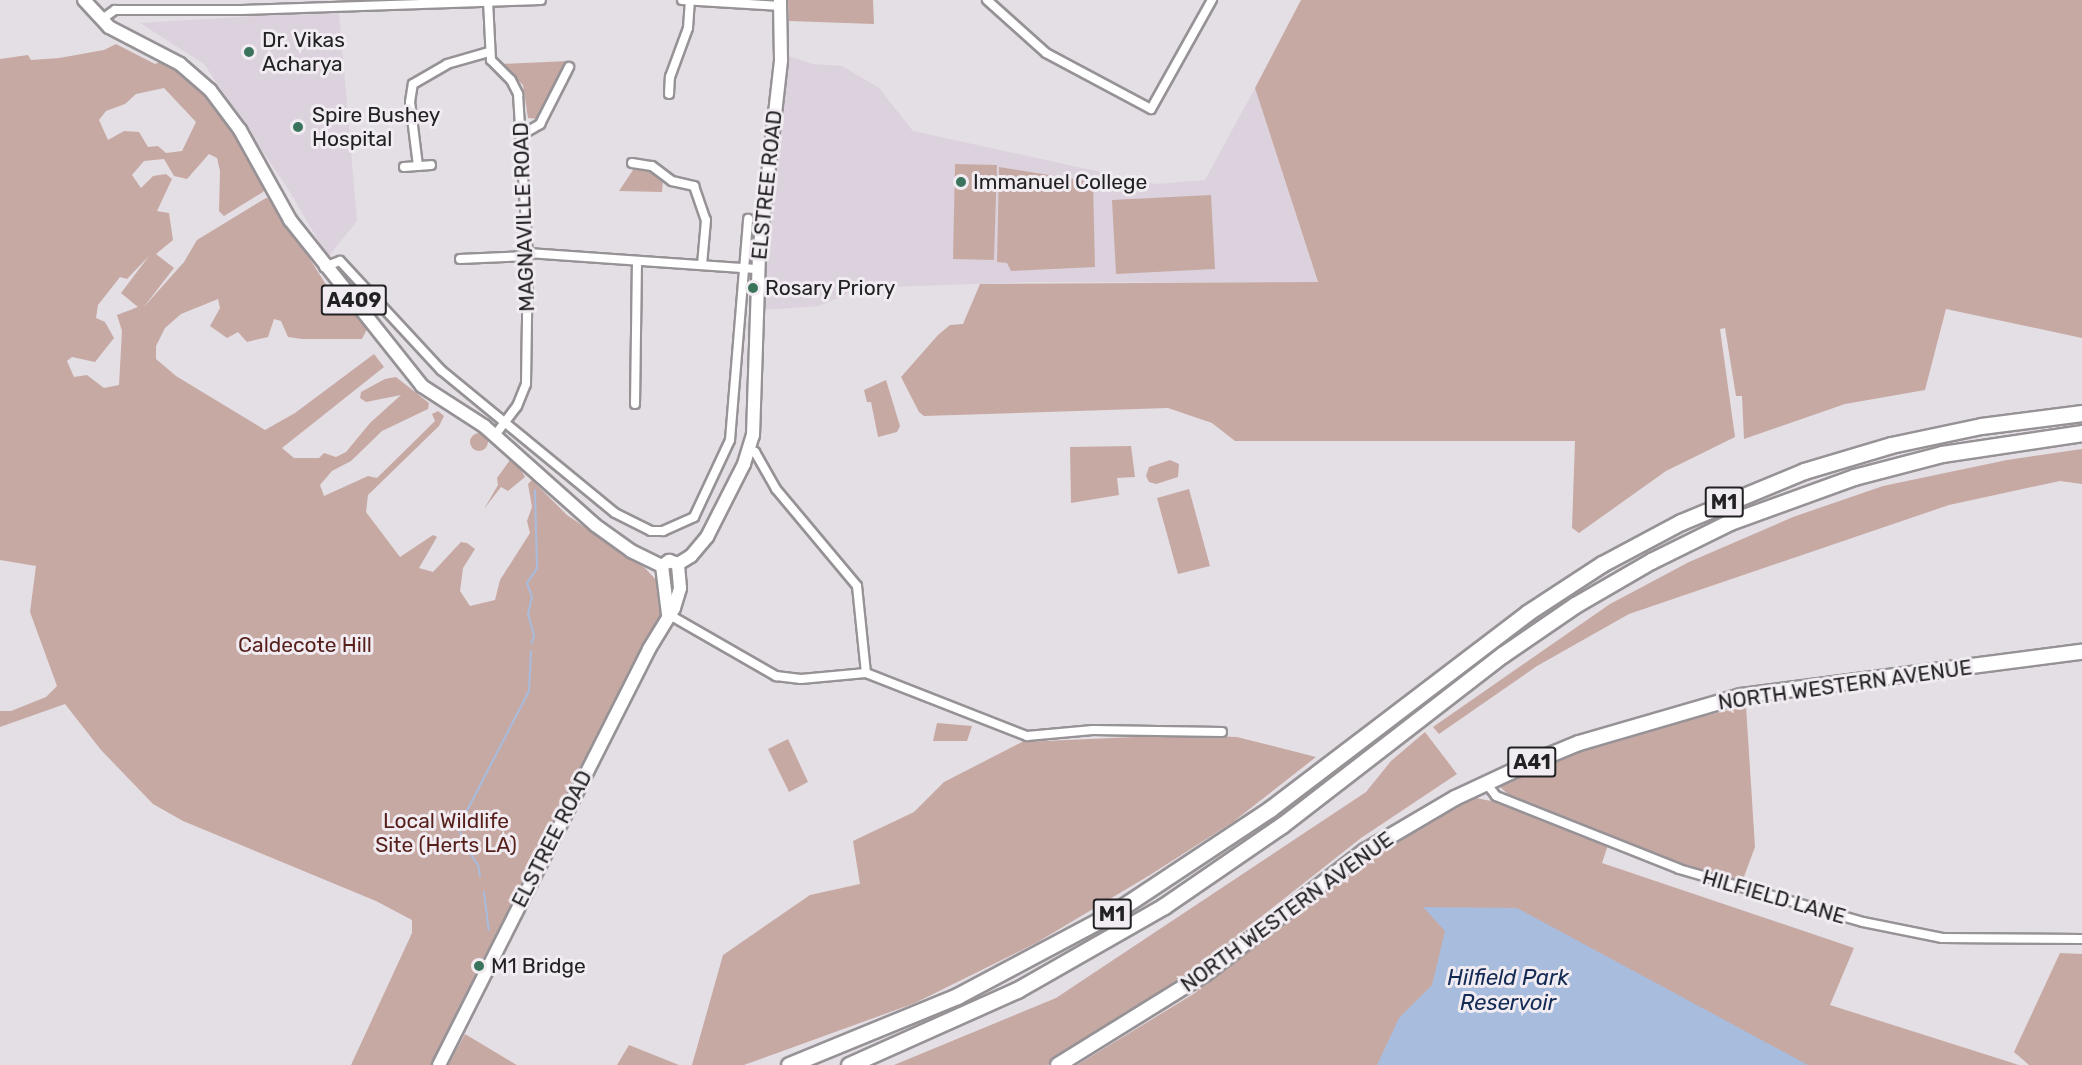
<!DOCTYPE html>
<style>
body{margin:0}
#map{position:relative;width:2082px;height:1065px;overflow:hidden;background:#e4dfe4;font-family:Rubik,sans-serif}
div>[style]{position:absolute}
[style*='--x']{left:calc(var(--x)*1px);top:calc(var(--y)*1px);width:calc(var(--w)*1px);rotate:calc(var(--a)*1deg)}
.built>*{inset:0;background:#dcd2dd}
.green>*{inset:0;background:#c7a9a4}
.round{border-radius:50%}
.water>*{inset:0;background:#a8bcdd}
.stream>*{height:2px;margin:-1px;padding:0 1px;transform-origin:1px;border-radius:1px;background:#a8bcdd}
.roads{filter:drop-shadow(2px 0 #969296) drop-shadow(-2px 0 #969296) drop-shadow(0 2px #969296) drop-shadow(0 -2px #969296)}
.minor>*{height:8px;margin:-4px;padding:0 4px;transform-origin:4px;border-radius:4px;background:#fff}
.primary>*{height:12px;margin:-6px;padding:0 6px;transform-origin:6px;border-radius:6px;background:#fff}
.trunk>*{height:14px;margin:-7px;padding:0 7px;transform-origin:7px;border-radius:7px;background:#fff}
.motorway>*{height:15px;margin:-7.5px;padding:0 7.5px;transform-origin:7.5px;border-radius:7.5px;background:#fff}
.dots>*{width:16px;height:16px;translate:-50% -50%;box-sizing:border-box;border:3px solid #f1ecf1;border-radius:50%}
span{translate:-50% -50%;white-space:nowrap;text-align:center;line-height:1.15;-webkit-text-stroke:6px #f1ecf1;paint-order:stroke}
.shield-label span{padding:2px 4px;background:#f1ecf1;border:2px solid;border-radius:4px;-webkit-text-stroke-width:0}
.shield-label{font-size:20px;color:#222123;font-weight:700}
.poi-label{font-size:21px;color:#222123}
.left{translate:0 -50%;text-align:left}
.street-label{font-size:21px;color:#222123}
.park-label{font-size:21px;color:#561f1a}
.water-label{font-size:22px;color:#122a54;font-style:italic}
</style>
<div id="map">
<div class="built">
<i style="clip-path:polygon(339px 11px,357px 221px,328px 257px,288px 189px,204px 64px,140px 23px)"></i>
<i style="clip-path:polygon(789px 56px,812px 64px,842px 66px,879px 88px,913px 131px,1156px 184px,1205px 180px,1255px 88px,1318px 283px,1029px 282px,861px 288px,819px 306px,764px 310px,766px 257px)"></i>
</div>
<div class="green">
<i style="clip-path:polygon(788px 0,873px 0,874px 24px,789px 21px)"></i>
<i style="clip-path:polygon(1301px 0,2082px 0,2082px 338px,1946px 309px,1925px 390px,1845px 404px,1744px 439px,1742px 396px,1736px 396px,1725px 328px,1720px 329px,1735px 437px,1666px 471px,1579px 533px,1572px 528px,1575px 441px,1235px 441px,1212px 423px,1168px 408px,924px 416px,919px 412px,901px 377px,938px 335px,950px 325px,963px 324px,980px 284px,1318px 282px,1255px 88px)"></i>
<i style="clip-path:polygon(evenodd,116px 44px,155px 64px,162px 61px,171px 64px,197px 84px,226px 116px,267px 185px,263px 192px,224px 216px,219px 211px,220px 171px,217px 158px,209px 154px,187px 179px,174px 176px,164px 159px,144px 161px,132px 175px,141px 188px,153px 176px,166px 174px,172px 179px,157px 211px,169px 213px,173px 240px,156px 254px,174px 268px,143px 308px,184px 262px,197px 240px,266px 198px,272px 199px,325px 283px,368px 327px,362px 339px,302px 339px,288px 337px,281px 321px,274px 319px,268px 337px,247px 342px,238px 332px,227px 338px,210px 326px,220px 308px,218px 299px,181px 314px,165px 328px,156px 346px,156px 359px,176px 376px,265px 430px,295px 413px,374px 354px,384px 367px,282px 448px,294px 458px,319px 458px,324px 453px,336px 457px,346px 452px,370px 423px,401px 395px,366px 402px,360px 398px,361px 392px,385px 379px,396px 377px,429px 403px,428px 409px,382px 431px,351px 461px,332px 471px,320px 485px,324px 496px,368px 476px,377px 478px,435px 421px,432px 414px,438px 411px,444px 416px,439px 426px,368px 495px,366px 512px,400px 557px,433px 535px,437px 537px,419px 568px,433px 572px,461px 542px,467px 543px,475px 549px,463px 568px,460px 591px,470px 606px,495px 600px,500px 580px,530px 533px,527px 521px,532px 507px,528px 484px,532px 480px,567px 515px,645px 568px,657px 581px,664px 597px,662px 615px,435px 1065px,351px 1065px,412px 933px,412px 920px,376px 901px,183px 821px,153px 804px,101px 750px,65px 704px,0 727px,0 711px,11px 711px,46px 697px,57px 686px,30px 612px,36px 566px,0 560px,0 59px,28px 55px,31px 60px,59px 58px,104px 50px,116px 44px,164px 88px,196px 122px,182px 151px,166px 153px,158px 146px,148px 147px,139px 132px,124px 131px,108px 140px,99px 120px,106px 111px,125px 104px,136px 94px,164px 88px,116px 44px,149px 256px,121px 293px,138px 307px,117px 315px,122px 331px,119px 385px,104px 388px,87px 375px,74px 377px,67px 361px,72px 357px,95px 362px,114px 338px,105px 322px,96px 318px,98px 305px,120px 277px,127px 279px,149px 256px)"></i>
<i style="clip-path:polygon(568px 61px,539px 119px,528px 118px,523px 85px,501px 64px)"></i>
<i style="clip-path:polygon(955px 164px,997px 165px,994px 260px,953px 259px)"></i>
<i style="clip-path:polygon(641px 167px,663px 178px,662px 192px,619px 191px,633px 170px)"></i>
<i style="clip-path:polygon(999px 167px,1093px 182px,1095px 267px,1011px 271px,1007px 263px,997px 262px)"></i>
<i style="clip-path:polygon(1211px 195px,1215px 269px,1116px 274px,1112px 200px)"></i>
<i style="clip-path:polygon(886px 380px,900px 426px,897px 432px,878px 437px,871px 402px,867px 402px,864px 390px)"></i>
<i class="round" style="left:470px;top:433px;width:18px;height:18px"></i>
<i style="clip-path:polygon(1131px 446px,1135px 477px,1117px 478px,1119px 495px,1071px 503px,1070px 447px)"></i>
<i style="clip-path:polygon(2082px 449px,2082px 484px,2060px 481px,1949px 505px,1629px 614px,1537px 666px,1439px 734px,1433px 727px,1610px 604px,1689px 562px,1793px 517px,1883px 486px,2007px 460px)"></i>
<i style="clip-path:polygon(510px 460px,519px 466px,525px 477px,508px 491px,501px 487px,484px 509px,498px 485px,497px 478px)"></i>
<i style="clip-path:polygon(1170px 460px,1179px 464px,1178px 477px,1156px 484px,1149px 482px,1146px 476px,1149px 467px)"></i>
<i style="clip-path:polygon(1189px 489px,1210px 566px,1178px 574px,1157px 498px)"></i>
<i style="clip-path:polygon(1746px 706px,1755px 847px,1742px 882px,1679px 865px,1510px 796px,1500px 787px,1534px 766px,1612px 738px)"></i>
<i style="clip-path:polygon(937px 723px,972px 726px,967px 741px,933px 741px)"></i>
<i style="clip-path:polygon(1425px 732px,1457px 774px,1361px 838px,1144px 1009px,1047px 1065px,894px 1065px,1056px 998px,1366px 792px,1391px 761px)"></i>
<i style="clip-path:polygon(1180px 735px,1237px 737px,1316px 757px,1233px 822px,1150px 875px,1036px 943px,915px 1003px,744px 1065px,692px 1065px,723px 955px,810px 895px,860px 884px,853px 841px,914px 812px,944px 782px,1022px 742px)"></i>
<i style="clip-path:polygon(788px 739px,808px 782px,789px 792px,768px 749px)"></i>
<i style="clip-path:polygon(1471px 797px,1496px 802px,1608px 845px,1602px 863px,1854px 948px,1830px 1005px,2019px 1065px,1077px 1065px,1195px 993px,1229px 961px,1366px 857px)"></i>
<i style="clip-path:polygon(2060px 953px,2082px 954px,2082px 1065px,2029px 1065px,2014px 1052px)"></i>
<i style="clip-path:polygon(465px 1034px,515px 1064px,517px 1065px,448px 1065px)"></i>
<i style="clip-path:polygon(629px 1045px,679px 1065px,617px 1065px)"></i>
</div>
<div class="water">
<i style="clip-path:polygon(1423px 907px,1517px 908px,1808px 1065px,1377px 1065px,1399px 1018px,1432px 985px,1445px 931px)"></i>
</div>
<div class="stream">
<i style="--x:532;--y:643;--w:8;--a:-76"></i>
<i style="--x:534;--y:635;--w:22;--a:-106"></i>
<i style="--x:528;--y:614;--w:17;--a:-77"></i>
<i style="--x:532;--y:597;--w:15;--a:-110"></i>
<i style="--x:527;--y:583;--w:18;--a:-56"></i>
<i style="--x:537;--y:568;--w:78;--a:-91.5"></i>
<i style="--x:480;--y:876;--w:11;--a:-100"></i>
<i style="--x:478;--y:865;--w:29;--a:-124"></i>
<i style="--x:462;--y:841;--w:15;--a:-101"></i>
<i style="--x:459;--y:826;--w:152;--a:-62.6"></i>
<i style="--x:529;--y:691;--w:40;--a:-87.1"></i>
<i style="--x:484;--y:892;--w:38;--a:83"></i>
</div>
<div class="roads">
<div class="minor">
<i style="--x:682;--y:0;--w:99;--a:3.5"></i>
<i style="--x:987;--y:0;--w:79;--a:41.9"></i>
<i style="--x:1046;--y:53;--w:119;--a:28.1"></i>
<i style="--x:1151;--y:109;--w:125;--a:-60.8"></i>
<i style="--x:488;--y:1;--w:59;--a:87.1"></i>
<i style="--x:491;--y:60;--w:28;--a:45"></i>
<i style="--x:511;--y:80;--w:16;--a:63"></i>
<i style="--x:518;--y:94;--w:162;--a:86.5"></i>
<i style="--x:528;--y:256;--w:128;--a:90.9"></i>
<i style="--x:526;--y:384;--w:24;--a:112"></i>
<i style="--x:517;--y:406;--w:36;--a:127"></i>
<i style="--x:101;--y:20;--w:17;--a:-36"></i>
<i style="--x:115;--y:10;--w:127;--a:0"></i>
<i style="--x:242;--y:10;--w:299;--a:-1.9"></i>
<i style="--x:669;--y:94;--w:17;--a:-87"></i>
<i style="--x:670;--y:77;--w:52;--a:-69.8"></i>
<i style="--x:688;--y:28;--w:27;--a:-86"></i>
<i style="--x:523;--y:134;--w:20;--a:-30"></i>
<i style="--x:540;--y:124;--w:64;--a:-63"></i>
<i style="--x:632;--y:163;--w:20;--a:9"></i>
<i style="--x:652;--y:166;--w:25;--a:37"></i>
<i style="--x:672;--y:181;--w:23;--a:13"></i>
<i style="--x:694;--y:186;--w:36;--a:71"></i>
<i style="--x:706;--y:220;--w:45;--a:95.1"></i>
<i style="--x:418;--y:166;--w:64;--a:-97.1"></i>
<i style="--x:410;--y:102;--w:18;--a:-81"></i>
<i style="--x:413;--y:84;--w:39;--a:-30"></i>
<i style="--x:447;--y:64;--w:44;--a:-15.9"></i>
<i style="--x:404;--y:167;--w:27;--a:-4"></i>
<i style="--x:528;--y:253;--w:232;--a:4"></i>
<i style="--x:460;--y:259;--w:68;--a:-2.5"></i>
<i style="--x:324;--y:267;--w:17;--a:-21"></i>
<i style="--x:340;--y:261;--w:149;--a:47.2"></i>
<i style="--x:441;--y:370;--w:225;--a:39.4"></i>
<i style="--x:615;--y:513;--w:40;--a:26.6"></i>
<i style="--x:651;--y:531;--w:12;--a:0"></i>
<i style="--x:663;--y:531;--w:34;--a:-24"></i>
<i style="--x:694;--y:517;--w:85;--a:-64.9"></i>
<i style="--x:730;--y:440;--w:222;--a:-85.3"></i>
<i style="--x:635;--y:404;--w:143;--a:-89.2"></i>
<i style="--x:750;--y:449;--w:6;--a:31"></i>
<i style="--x:755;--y:452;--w:43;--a:60.4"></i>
<i style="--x:776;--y:489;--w:126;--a:50.1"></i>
<i style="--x:857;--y:586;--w:87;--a:84.1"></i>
<i style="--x:668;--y:614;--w:125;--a:29.9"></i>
<i style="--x:776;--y:676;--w:25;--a:7"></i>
<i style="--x:801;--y:679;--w:65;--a:-5.3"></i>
<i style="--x:866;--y:673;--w:173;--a:21.4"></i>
<i style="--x:1027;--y:736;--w:66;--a:-5.2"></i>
<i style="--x:1093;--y:730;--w:129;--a:0.9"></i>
<i style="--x:1486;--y:783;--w:16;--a:52"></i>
<i style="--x:1496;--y:796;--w:197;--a:21.7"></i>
<i style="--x:1679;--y:869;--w:191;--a:16.1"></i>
<i style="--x:1863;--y:922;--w:81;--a:11.4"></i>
<i style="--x:1942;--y:938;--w:140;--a:0.4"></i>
</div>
<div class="primary">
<i style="--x:84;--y:0;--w:37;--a:47"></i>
<i style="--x:109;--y:27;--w:80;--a:27.5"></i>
<i style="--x:180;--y:64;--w:40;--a:41"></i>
<i style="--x:210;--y:90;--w:50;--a:53.1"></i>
<i style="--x:240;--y:130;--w:103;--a:60.9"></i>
<i style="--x:290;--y:220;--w:212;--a:51.5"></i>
<i style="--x:422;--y:386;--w:74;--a:32.8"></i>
<i style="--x:484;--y:426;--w:149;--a:41.7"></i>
<i style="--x:595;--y:525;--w:44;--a:35.8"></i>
<i style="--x:631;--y:551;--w:34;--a:26"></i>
<i style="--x:668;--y:614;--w:48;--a:-97.1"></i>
<i style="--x:662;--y:566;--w:9;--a:-36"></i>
<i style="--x:669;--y:561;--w:9;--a:18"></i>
<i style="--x:678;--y:564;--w:15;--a:-32"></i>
<i style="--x:691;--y:556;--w:25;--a:-50"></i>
<i style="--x:707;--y:537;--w:82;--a:-63.1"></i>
<i style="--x:744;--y:464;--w:30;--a:-73"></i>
<i style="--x:753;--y:435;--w:181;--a:-88.1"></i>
<i style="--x:759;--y:254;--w:195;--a:-83.5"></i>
<i style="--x:781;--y:60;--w:60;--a:-91"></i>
<i style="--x:439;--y:1065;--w:466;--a:-63.2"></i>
<i style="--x:649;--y:649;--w:48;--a:-58.6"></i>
<i style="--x:674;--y:608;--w:21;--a:-73"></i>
<i style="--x:680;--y:588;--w:24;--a:-95"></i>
</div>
<div class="trunk">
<i style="--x:1058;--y:1065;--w:173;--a:-31.8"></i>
<i style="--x:1205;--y:974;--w:202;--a:-37.6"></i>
<i style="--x:1365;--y:851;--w:104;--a:-30.5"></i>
<i style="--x:1455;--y:798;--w:81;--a:-25"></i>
<i style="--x:1528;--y:764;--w:55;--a:-22.4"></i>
<i style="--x:1579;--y:743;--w:169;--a:-16.2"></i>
<i style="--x:1741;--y:696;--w:344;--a:-7.4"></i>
</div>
<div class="motorway">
<i style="--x:789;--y:1065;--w:182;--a:-22.3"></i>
<i style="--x:957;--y:996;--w:177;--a:-28"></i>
<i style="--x:1113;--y:913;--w:188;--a:-33.5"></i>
<i style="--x:1270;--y:809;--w:323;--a:-37.3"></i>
<i style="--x:1527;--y:613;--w:90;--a:-33.2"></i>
<i style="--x:1602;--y:564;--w:89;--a:-28"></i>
<i style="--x:1681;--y:522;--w:133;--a:-22.5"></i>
<i style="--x:1804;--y:471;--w:91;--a:-16.6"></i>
<i style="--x:1891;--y:445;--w:92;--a:-11.9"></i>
<i style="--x:1981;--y:426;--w:102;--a:-7.3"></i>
<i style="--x:849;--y:1065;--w:184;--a:-24.1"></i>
<i style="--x:1017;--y:990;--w:169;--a:-29.7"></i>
<i style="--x:1164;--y:906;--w:143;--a:-34.5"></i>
<i style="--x:1282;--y:825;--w:278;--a:-37.7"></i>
<i style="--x:1502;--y:655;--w:88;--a:-34.4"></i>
<i style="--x:1575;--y:605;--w:88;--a:-30.1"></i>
<i style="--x:1651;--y:561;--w:88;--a:-26.3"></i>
<i style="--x:1730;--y:522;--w:132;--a:-19.9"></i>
<i style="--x:1854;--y:477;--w:91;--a:-14.6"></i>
<i style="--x:1942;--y:454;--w:142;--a:-8.5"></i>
</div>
</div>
<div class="dots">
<i style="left:249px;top:52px;background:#3a745d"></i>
<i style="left:298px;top:127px;background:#3a745d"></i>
<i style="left:961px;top:182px;background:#3a745d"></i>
<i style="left:753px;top:288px;background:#3a745d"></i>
<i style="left:479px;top:966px;background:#3a745d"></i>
</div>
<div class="shield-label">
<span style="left:354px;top:300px">A409</span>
<span style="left:1724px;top:502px">M1</span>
<span style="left:1532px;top:762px">A41</span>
<span style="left:1112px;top:914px">M1</span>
</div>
<div class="poi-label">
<span class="left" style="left:262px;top:52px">Dr. Vikas<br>Acharya</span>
<span class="left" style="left:312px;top:127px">Spire Bushey<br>Hospital</span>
<span class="left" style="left:973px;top:182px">Immanuel College</span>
<span class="left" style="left:765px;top:288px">Rosary Priory</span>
<span class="left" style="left:491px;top:966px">M1 Bridge</span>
</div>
<div class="street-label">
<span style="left:767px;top:185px;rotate:-84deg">ELSTREE ROAD</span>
<span style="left:524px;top:217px;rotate:-92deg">MAGNAVILLE ROAD</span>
<span style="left:1845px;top:685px;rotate:-8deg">NORTH WESTERN AVENUE</span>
<span style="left:552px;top:839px;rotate:-63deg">ELSTREE ROAD</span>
<span style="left:1774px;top:897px;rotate:16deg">HILFIELD LANE</span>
<span style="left:1287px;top:912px;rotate:-36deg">NORTH WESTERN AVENUE</span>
</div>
<div class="park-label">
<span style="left:305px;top:645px">Caldecote Hill</span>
<span style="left:446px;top:833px">Local Wildlife<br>Site (Herts LA)</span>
</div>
<div class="water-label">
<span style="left:1508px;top:990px">Hilfield Park<br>Reservoir</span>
</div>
</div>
